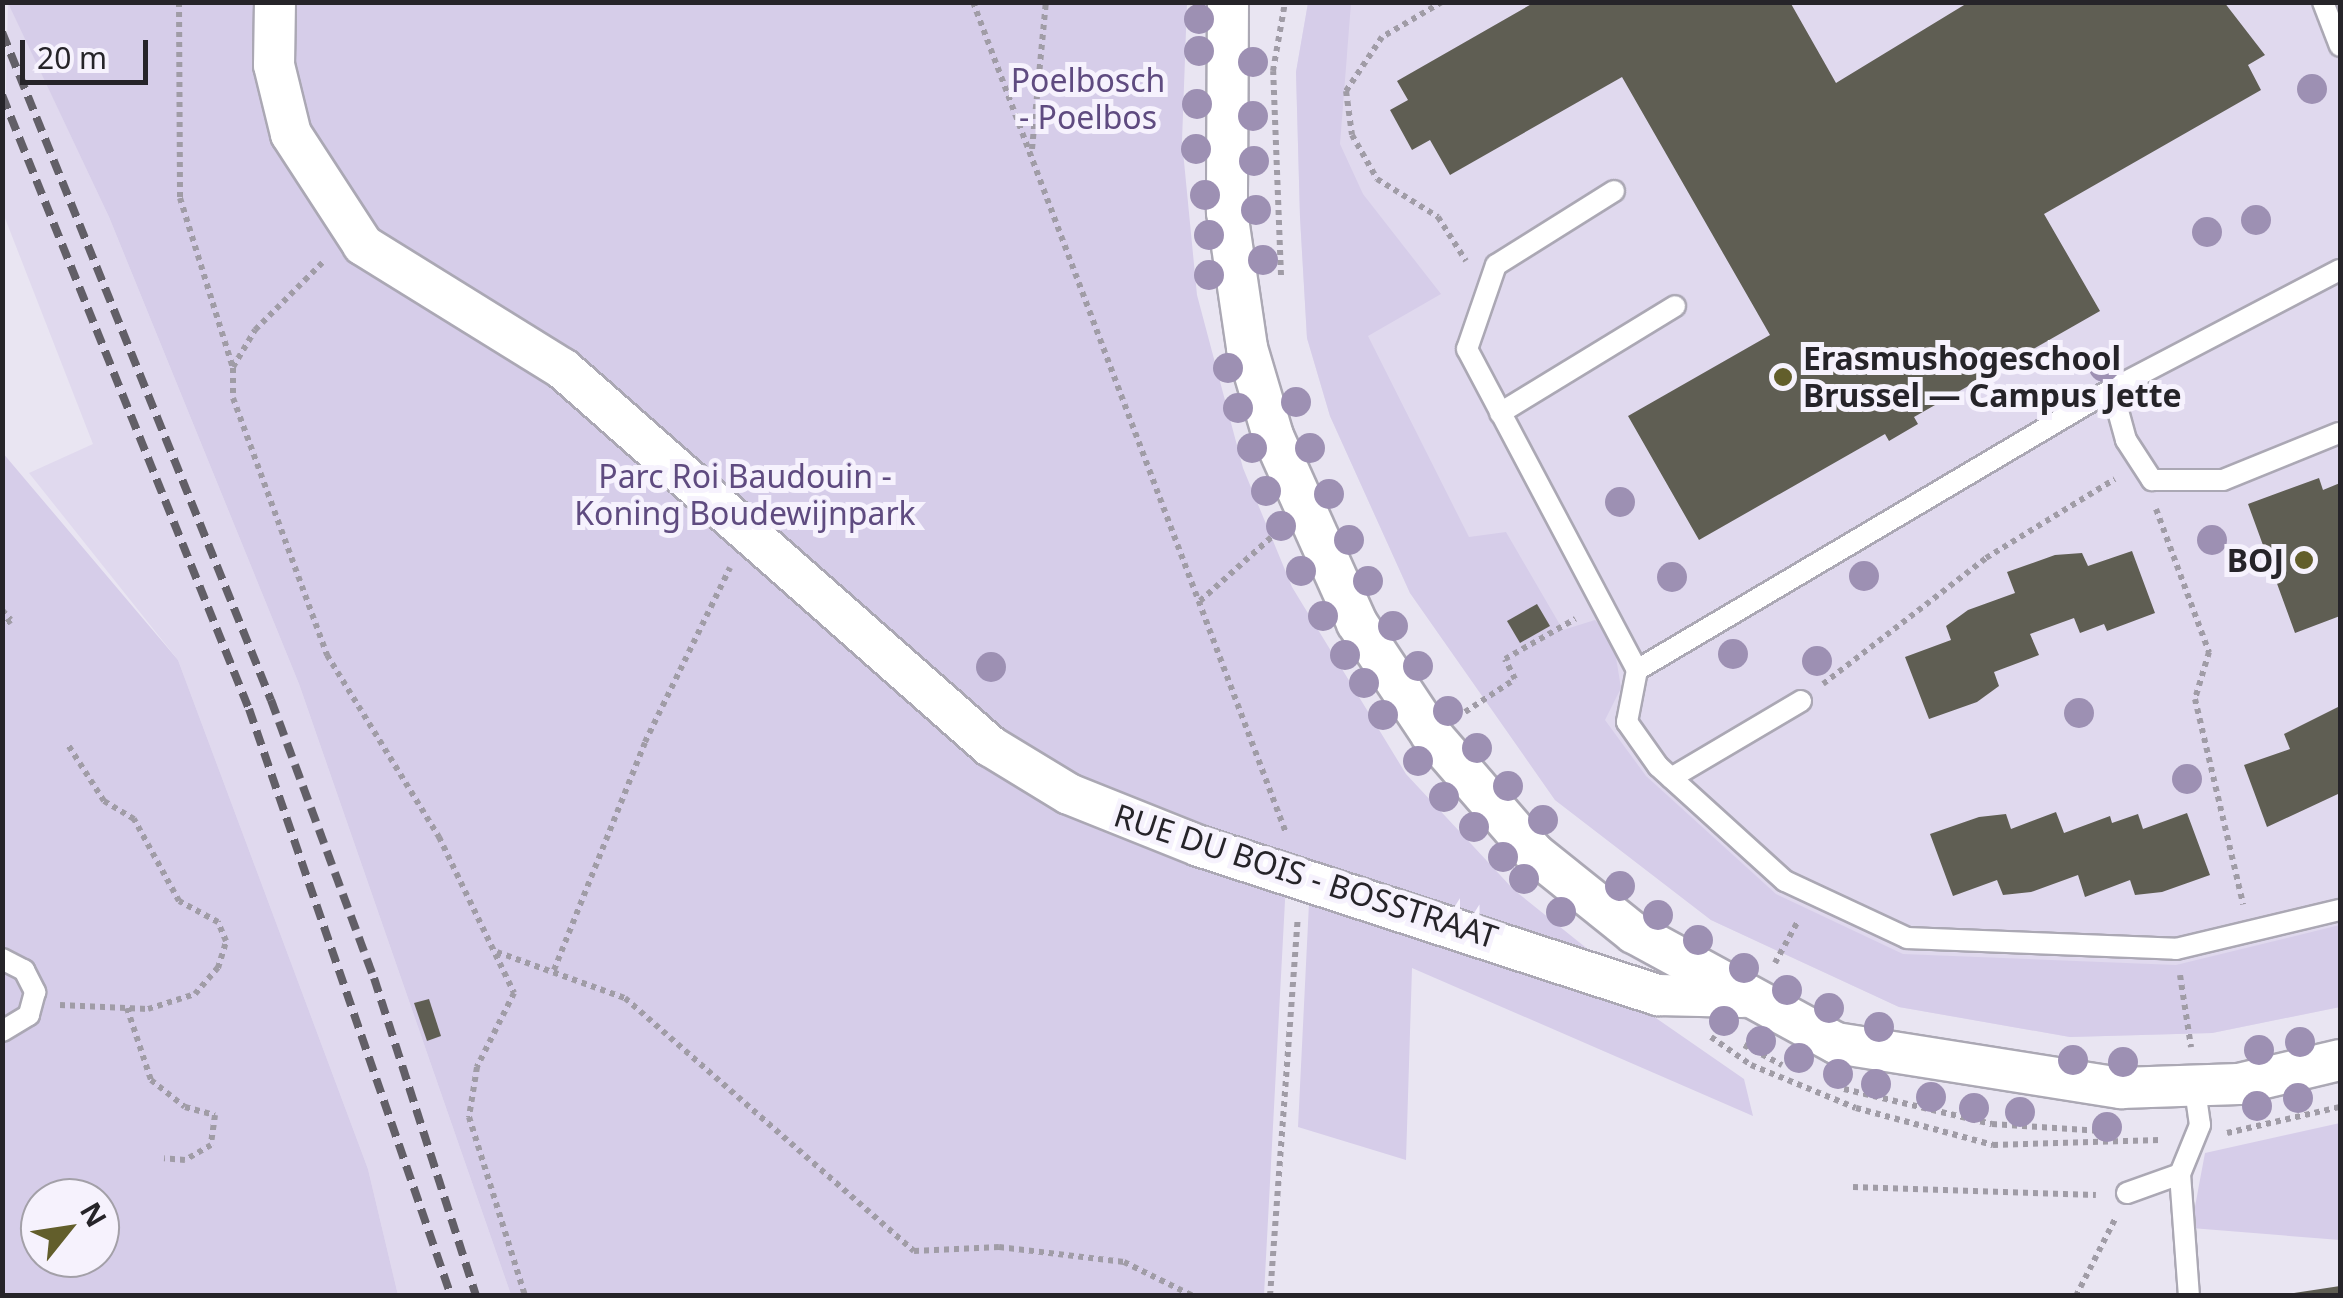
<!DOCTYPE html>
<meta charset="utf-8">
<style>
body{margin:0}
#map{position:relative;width:2343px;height:1298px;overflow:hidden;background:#e9e5f2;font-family:"Noto Sans",sans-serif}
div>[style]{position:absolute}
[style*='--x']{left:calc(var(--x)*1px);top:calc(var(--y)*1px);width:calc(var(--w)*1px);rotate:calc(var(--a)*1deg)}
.built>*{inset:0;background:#e0d9ee}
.green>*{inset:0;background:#d6cde9}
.building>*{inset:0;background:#5f5e53}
.path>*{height:6px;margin-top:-3px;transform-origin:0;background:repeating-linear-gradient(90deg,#a09ca6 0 5px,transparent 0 10px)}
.roads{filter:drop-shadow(2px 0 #aba8b4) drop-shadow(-2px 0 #aba8b4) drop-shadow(0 2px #aba8b4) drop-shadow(0 -2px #aba8b4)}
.lane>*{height:20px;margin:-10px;padding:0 10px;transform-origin:10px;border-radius:10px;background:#fff}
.street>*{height:40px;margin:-20px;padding:0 20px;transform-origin:20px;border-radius:20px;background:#fff}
.rail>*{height:8px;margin-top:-4px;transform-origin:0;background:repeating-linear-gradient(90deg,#625f67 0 15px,transparent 0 23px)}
.trees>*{width:30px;height:30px;margin:-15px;border-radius:50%;background:#9d90b3}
.dots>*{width:28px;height:28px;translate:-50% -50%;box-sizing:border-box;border:5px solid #f6f2fd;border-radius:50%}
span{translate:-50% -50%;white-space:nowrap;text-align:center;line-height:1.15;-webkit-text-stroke:10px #f6f2fd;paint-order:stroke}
.park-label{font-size:32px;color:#5f4b80}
.poi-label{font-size:32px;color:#262429;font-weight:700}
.left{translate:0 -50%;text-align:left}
.right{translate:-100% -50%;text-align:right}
.street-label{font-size:32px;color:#262429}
.frame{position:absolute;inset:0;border:5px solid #262429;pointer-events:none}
.north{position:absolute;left:20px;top:1178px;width:100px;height:100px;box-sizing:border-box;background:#f6f2fd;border:2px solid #a3a0a8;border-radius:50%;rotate:60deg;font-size:28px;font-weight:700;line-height:40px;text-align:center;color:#262429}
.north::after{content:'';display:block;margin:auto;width:35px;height:45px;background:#625e2b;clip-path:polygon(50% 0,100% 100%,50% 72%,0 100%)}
.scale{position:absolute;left:20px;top:40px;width:128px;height:45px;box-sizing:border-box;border:5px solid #262429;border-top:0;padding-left:12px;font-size:30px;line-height:35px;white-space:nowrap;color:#262429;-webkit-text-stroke:8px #f6f2fd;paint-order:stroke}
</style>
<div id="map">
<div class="built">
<i style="clip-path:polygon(8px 2px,109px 217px,299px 684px,511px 1295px,398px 1295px,368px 1169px,178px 660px,29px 473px,93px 444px,3px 213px)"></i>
<i style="clip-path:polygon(1308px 3px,2340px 3px,2340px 1007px,2212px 1033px,2070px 1037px,1899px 1007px,1711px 920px,1555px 800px,1410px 593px,1330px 416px,1307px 338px,1300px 217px,1296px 72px)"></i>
</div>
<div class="green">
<i style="clip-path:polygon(8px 3px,1187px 3px,1182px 141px,1197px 295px,1243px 468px,1292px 587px,1406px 774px,1514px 890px,1620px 975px,1627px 998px,1744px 1079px,1753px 1116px,1412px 968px,1406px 1160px,1298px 1127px,1309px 903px,1302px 886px,1286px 882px,1264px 1295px,511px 1295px,299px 684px,109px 217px)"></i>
<i style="clip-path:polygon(1308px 3px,1351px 3px,1340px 144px,1363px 194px,1441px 294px,1368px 336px,1469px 537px,1506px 532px,1563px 630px,1595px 620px,1613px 639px,1621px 688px,1605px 720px,1646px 776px,1776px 894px,1903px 954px,2176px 965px,2340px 925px,2340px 1007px,2212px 1033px,2070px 1037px,1899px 1007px,1711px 920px,1555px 800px,1410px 593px,1330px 416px,1307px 338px,1300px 217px,1296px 72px)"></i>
<i style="clip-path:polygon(evenodd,2px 452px,178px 660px,368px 1169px,398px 1295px,3px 1295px,2px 452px,40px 1198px,100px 1198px,100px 1258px,40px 1258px,40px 1198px)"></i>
<i style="clip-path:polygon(2340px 1123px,2340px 1240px,2191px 1228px,2205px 1153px)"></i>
</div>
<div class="building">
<i style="clip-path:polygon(1535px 2px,1790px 2px,1836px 83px,1969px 2px,2224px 2px,2265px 55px,2248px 65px,2261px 90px,2044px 214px,2100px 311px,1914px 417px,1918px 424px,1889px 441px,1885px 434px,1699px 540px,1628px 416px,1770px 335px,1622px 77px,1450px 175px,1430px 140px,1412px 150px,1390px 110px,1408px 100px,1397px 81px)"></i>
<i style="clip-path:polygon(2319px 478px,2323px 490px,2340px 483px,2340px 616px,2295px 633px,2248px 504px)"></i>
<i style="clip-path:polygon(2132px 551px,2155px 613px,2107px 631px,2104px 624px,2080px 633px,2074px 618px,2030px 634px,2039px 655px,1994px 672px,1999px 686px,1977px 702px,1929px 719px,1905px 657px,1951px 640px,1946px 626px,1968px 610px,2015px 593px,2007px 572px,2055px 555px,2082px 553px,2088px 566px)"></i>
<i style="clip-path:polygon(1537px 604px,1550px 626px,1520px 643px,1507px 621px)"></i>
<i style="clip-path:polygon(2340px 706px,2338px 794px,2267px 827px,2244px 765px,2290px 749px,2284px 734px)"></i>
<i style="clip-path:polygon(2056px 812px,2064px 833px,2110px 816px,2112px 823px,2138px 814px,2143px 829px,2187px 813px,2210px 875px,2162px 892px,2135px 895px,2130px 880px,2085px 897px,2078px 875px,2031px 892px,2003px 895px,1997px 880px,1953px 896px,1930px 834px,1979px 817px,2006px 814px,2011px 829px)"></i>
<i style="clip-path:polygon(429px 999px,441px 1036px,427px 1041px,414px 1003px)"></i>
<i style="clip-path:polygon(2340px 1286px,2340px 1296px,2295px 1296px,2294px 1293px)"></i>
</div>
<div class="path">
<i style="--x:179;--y:2;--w:196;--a:89.7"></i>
<i style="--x:180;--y:198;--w:178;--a:72.7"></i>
<i style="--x:233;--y:368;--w:30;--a:90"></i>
<i style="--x:233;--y:398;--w:274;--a:69.9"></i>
<i style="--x:327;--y:655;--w:214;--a:58.4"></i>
<i style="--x:439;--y:837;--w:173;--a:64.3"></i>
<i style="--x:514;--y:993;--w:83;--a:116.6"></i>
<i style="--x:477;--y:1067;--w:51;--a:99.1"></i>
<i style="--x:469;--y:1117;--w:188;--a:72.6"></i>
<i style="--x:973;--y:2;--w:888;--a:69.36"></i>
<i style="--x:1442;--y:2;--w:69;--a:149.7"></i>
<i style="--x:1382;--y:37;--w:65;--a:123.7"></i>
<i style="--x:1346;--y:91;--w:44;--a:82.2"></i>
<i style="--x:1352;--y:135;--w:51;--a:60.4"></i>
<i style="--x:1377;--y:179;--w:72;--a:31.9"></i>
<i style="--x:1438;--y:217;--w:52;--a:57.5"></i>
<i style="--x:1032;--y:149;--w:148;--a:-84.6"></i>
<i style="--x:1281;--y:275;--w:204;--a:-92.2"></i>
<i style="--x:1273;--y:71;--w:70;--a:-80.1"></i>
<i style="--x:233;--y:367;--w:43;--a:-59.3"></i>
<i style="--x:255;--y:330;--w:99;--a:-45"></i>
<i style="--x:2156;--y:509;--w:153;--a:69.7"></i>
<i style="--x:2209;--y:652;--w:49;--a:106.6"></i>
<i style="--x:2195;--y:699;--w:211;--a:76.8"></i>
<i style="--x:1200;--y:601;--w:101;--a:-41.8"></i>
<i style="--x:2;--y:610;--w:13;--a:48"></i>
<i style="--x:11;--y:620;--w:11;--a:146"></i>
<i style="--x:1823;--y:684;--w:206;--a:-37.7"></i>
<i style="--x:1986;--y:558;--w:151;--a:-31.5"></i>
<i style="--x:1465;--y:712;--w:60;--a:-33.4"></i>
<i style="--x:1515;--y:679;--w:22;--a:-117"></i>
<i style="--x:1505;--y:659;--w:81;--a:-29.7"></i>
<i style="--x:497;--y:952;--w:136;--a:19.8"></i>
<i style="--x:625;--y:998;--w:384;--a:41.2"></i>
<i style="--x:914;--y:1251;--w:85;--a:-2.7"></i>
<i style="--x:999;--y:1247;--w:126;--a:6.8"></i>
<i style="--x:1124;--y:1262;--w:77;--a:26.2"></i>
<i style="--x:1775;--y:963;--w:48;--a:-61.3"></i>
<i style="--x:554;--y:970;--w:245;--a:-68.2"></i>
<i style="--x:645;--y:742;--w:194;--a:-64"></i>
<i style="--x:2180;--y:975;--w:73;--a:81.3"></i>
<i style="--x:60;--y:1005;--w:88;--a:2.6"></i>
<i style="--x:148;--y:1009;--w:49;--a:-17.7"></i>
<i style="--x:195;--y:994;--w:35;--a:-49"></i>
<i style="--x:218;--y:968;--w:28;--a:-73"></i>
<i style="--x:226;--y:941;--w:21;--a:-113"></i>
<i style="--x:218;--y:922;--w:44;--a:-151.7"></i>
<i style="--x:179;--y:901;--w:94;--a:-118.8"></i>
<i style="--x:134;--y:819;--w:35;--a:-149"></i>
<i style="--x:104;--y:801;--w:67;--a:-122.7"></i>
<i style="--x:127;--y:1008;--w:76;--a:71.6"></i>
<i style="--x:151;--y:1080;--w:43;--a:38.5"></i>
<i style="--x:185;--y:1107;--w:31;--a:15"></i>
<i style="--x:215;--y:1115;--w:30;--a:98"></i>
<i style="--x:211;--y:1145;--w:30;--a:150"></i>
<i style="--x:185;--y:1160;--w:21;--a:-175"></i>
<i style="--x:1711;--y:1037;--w:49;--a:35"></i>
<i style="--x:1751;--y:1065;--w:113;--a:22.3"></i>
<i style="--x:1856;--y:1108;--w:142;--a:15.1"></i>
<i style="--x:1993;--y:1145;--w:167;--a:-1.7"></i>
<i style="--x:1744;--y:1045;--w:43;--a:27.8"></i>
<i style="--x:1844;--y:1089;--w:152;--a:13.3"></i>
<i style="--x:1992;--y:1124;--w:125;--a:3.7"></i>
<i style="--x:2227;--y:1133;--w:116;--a:-13"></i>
<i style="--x:1853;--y:1187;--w:243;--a:1.9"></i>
<i style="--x:1270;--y:1296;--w:379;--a:-85.8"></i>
<i style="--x:2076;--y:1296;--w:89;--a:-63.1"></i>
</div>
<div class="roads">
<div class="lane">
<i style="--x:2323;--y:2;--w:47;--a:68.9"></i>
<i style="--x:1614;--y:191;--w:139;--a:147.9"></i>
<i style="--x:1496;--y:265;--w:89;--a:109"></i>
<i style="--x:1467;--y:349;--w:363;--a:62.1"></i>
<i style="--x:1637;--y:670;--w:552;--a:-30.61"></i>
<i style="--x:2112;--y:389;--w:257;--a:-27.6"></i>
<i style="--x:2112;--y:389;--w:53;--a:74.6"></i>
<i style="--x:2126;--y:440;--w:48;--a:57"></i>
<i style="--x:2152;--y:480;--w:71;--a:0"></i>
<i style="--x:2223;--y:480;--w:125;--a:-22.1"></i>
<i style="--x:1500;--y:413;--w:205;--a:-31.4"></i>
<i style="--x:1637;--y:670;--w:53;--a:100.9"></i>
<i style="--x:1627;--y:722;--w:54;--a:54.8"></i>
<i style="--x:1658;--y:766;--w:171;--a:42.2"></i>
<i style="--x:1785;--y:881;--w:135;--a:25"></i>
<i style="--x:1907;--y:938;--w:269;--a:2.3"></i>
<i style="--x:2176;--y:949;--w:169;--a:-13.4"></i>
<i style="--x:1671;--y:778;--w:151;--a:-30.6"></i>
<i style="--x:2;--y:959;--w:25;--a:27"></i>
<i style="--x:24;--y:970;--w:25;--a:63"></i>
<i style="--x:35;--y:992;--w:24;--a:105"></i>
<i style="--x:29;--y:1015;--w:31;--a:149"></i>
<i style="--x:2180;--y:1174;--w:122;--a:85.8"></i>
<i style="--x:2127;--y:1193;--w:56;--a:-19.7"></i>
<i style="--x:2180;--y:1174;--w:53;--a:-67.8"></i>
<i style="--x:2200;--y:1125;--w:36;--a:-98"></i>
</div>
<div class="street">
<i style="--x:275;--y:2;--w:63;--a:90.9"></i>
<i style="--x:274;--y:65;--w:71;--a:76.2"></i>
<i style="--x:291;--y:134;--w:132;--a:57"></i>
<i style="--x:363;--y:245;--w:235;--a:31.8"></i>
<i style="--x:563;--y:369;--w:570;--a:41.44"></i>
<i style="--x:990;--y:746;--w:92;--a:31.3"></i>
<i style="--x:1069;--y:794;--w:140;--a:21.8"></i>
<i style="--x:1199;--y:846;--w:483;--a:18"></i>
<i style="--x:1658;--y:995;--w:84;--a:1.4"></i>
<i style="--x:1228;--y:2;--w:210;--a:90.3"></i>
<i style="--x:1227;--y:212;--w:137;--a:81.6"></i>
<i style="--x:1247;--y:348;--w:92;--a:73.5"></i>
<i style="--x:1273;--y:436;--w:205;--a:65.8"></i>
<i style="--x:1357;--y:623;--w:133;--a:56.3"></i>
<i style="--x:1431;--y:734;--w:157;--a:49.1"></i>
<i style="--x:1534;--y:853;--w:128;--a:38.7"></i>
<i style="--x:1634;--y:933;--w:230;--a:28.6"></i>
<i style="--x:1836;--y:1043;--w:289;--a:9"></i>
<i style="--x:2121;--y:1088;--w:118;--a:-1.9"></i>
<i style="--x:2239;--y:1084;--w:104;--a:-13.4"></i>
</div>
</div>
<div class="rail">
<i style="--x:2;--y:32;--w:720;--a:68.07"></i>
<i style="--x:271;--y:700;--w:296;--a:69.7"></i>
<i style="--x:374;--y:978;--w:334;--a:72.2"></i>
<i style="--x:2;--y:95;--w:662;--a:68.09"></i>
<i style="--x:249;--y:709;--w:621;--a:71.01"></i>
</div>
<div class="trees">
<i style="left:1199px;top:19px"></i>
<i style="left:1199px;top:51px"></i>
<i style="left:1253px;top:62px"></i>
<i style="left:2312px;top:89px"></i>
<i style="left:1197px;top:104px"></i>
<i style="left:1253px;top:116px"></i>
<i style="left:1196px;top:149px"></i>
<i style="left:1254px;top:161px"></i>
<i style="left:1205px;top:195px"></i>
<i style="left:1256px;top:210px"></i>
<i style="left:2256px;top:220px"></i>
<i style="left:2207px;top:232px"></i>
<i style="left:1209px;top:235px"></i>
<i style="left:1263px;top:260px"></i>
<i style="left:1209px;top:275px"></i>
<i style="left:2104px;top:367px"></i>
<i style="left:1228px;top:368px"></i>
<i style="left:1296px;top:402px"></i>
<i style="left:1238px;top:408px"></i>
<i style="left:1252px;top:448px"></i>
<i style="left:1310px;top:448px"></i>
<i style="left:1266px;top:491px"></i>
<i style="left:1329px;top:494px"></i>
<i style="left:1620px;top:502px"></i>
<i style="left:1281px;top:526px"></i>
<i style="left:1349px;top:540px"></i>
<i style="left:2212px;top:540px"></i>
<i style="left:1301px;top:571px"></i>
<i style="left:1864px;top:576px"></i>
<i style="left:1672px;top:577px"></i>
<i style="left:1368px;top:581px"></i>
<i style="left:1323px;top:616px"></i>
<i style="left:1393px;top:626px"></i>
<i style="left:1733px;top:654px"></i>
<i style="left:1345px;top:655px"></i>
<i style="left:1817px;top:661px"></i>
<i style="left:1418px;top:666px"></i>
<i style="left:991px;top:667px"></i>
<i style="left:1364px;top:683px"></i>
<i style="left:1448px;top:711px"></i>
<i style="left:2079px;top:713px"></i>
<i style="left:1383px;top:715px"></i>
<i style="left:1477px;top:748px"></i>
<i style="left:1418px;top:761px"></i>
<i style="left:2187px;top:779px"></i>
<i style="left:1508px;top:786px"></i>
<i style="left:1444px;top:797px"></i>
<i style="left:1543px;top:820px"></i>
<i style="left:1474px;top:827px"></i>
<i style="left:1503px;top:857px"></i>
<i style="left:1524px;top:879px"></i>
<i style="left:1620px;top:886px"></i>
<i style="left:1561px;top:912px"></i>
<i style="left:1658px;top:915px"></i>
<i style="left:1698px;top:940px"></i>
<i style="left:1744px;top:968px"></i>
<i style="left:1787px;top:990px"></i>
<i style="left:1829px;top:1008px"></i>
<i style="left:1724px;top:1021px"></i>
<i style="left:1879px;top:1027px"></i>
<i style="left:1761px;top:1041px"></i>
<i style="left:2300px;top:1042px"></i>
<i style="left:2259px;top:1050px"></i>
<i style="left:1799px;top:1058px"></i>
<i style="left:2073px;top:1060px"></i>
<i style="left:2123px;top:1062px"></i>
<i style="left:1838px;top:1074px"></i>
<i style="left:1876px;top:1084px"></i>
<i style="left:1931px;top:1097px"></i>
<i style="left:2298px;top:1098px"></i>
<i style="left:2257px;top:1106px"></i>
<i style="left:1974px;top:1108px"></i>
<i style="left:2020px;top:1112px"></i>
<i style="left:2107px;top:1127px"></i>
</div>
<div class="dots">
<i style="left:1783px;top:377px;background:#625e2b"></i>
<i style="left:2304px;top:560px;background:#625e2b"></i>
</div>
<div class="park-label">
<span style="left:1088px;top:99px">Poelbosch<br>- Poelbos</span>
<span style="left:745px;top:495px">Parc Roi Baudouin -<br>Koning Boudewijnpark</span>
</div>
<div class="poi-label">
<span class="left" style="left:1803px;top:377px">Erasmushogeschool<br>Brussel — Campus Jette</span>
<span class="right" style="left:2284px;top:560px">BOJ</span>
</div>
<div class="street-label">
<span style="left:1306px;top:876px;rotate:18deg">RUE DU BOIS - BOSSTRAAT</span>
</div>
<div class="frame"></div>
<div class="north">N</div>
<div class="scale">20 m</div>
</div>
